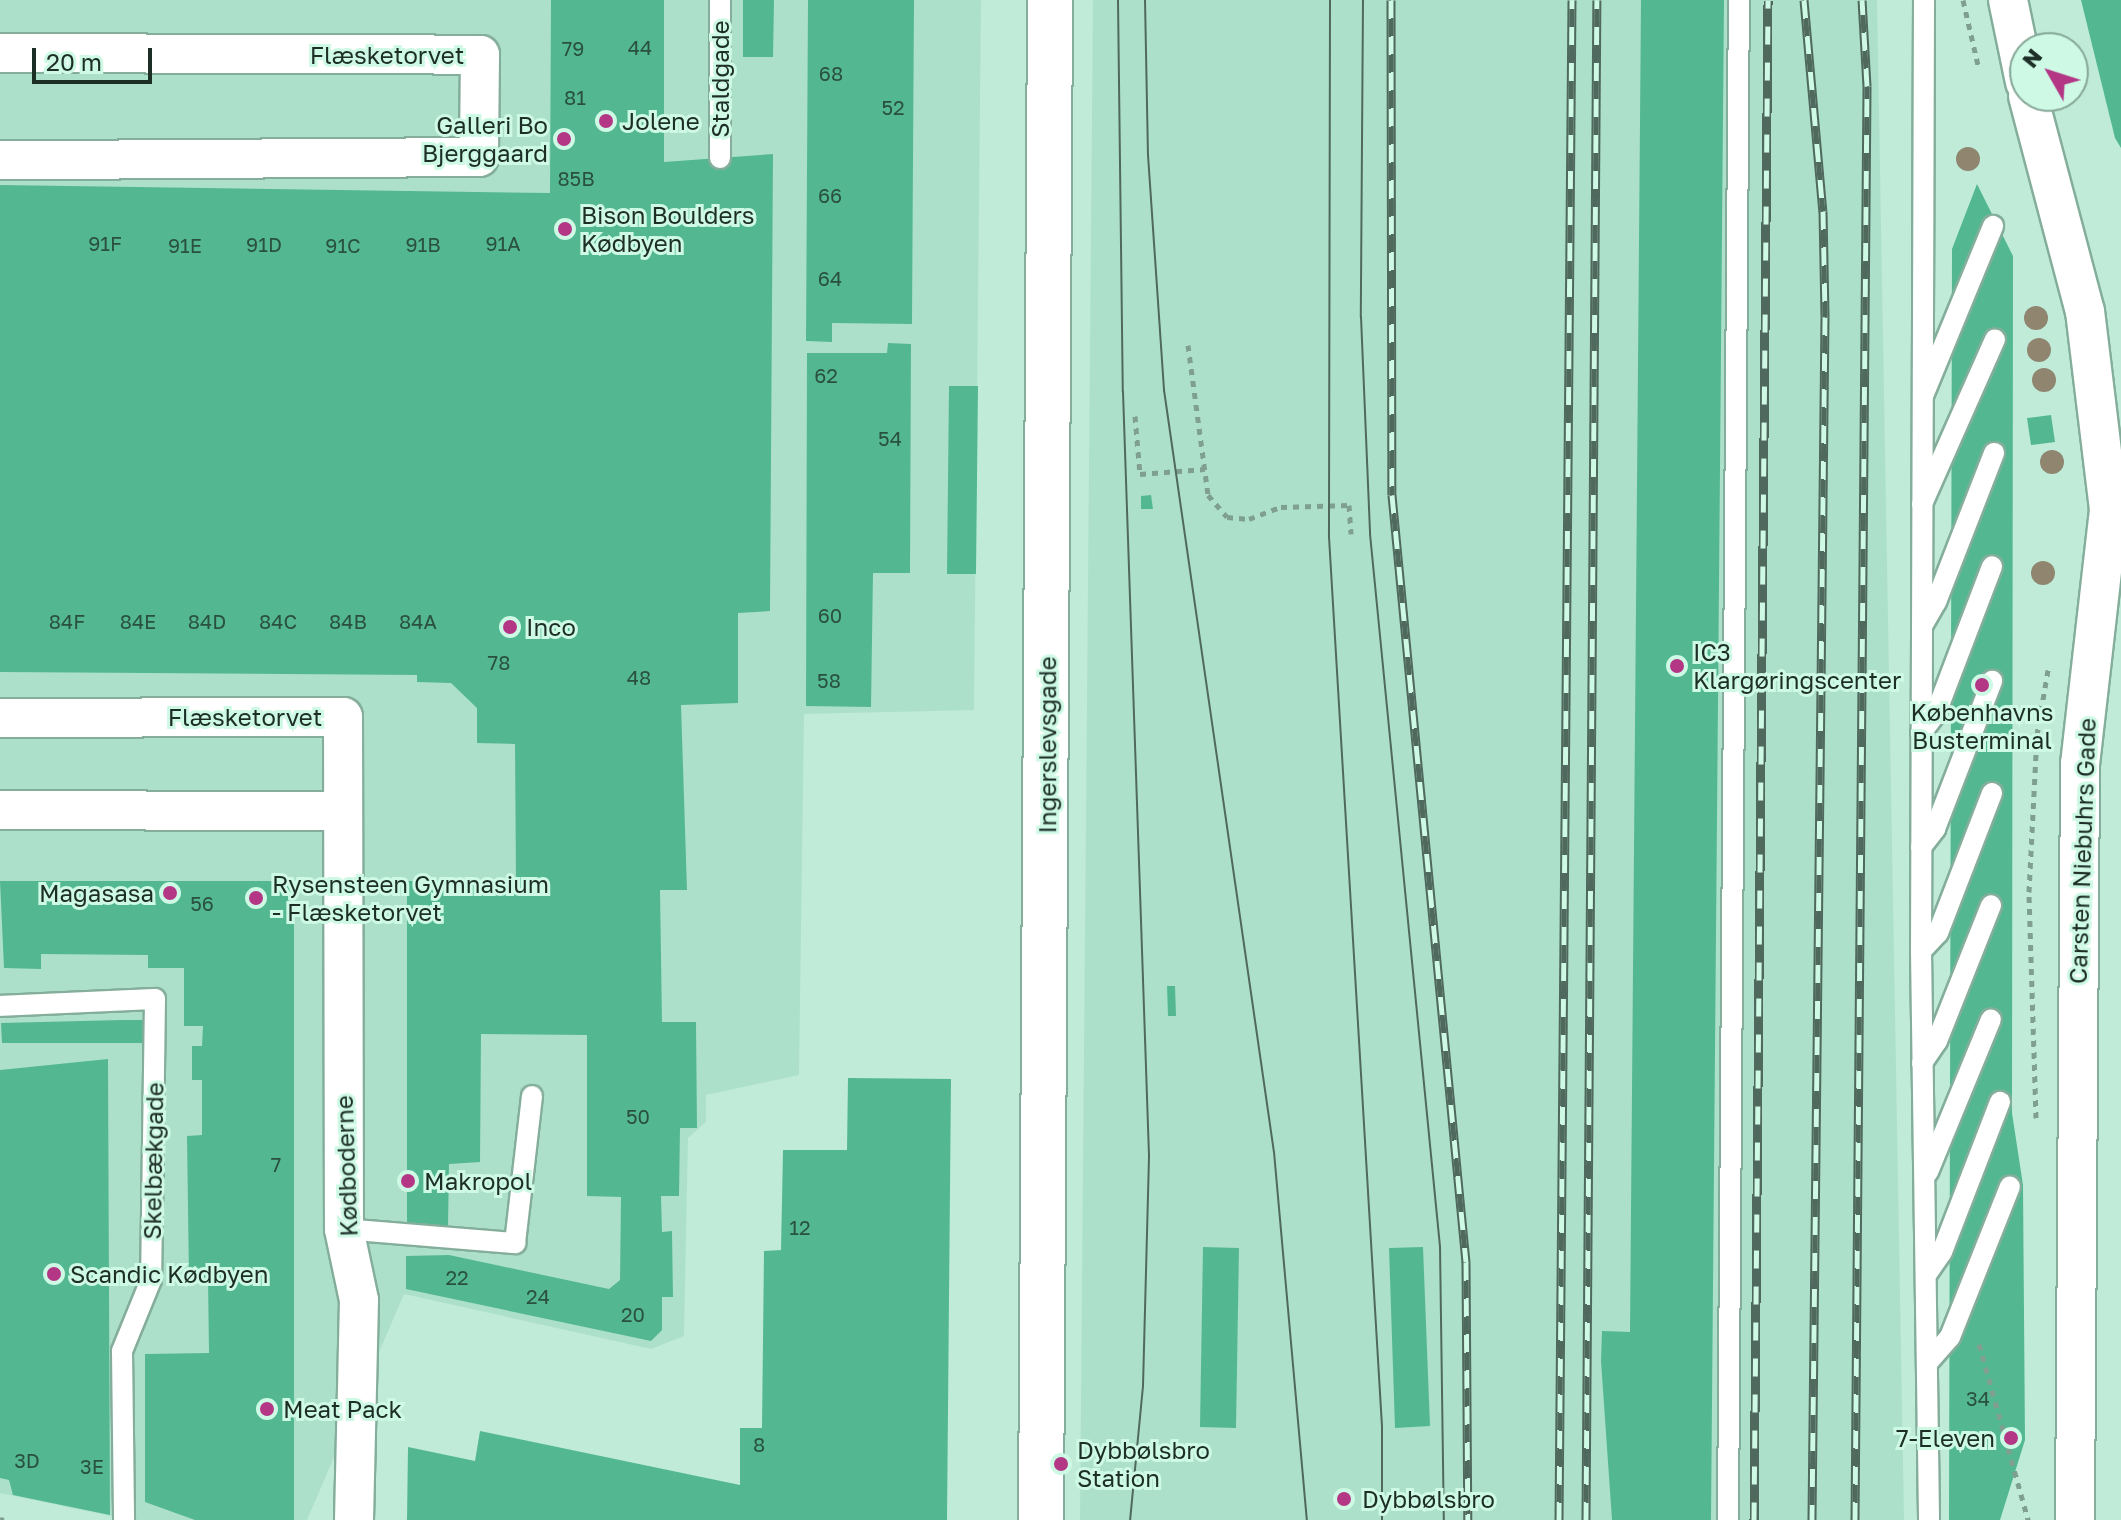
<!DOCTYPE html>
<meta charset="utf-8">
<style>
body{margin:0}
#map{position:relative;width:2121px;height:1520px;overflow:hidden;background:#c0ebd8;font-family:"Golos Text",sans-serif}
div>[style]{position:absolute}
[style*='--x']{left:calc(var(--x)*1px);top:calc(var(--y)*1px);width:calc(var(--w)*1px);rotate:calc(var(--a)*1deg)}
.built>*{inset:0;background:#ade0ca}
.building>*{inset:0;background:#53b892}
.path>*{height:5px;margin-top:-2.5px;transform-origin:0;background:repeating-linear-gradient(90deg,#7f9f91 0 6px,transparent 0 12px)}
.roads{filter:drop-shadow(2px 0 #84ae9b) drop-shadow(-2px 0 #84ae9b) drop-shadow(0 2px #84ae9b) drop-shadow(0 -2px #84ae9b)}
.lane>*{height:20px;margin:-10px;padding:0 10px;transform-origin:10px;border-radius:10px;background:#fff}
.street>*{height:38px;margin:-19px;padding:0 19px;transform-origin:19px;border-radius:19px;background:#fff}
.secondary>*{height:44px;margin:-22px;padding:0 22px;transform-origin:22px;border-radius:22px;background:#fff}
.tram>*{height:2px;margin:-1px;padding:0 1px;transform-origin:1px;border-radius:1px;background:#50695e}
.rail>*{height:9px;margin-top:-4.5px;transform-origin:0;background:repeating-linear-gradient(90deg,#cdf9e5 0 18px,#50695e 0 36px);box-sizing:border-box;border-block:2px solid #50695e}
.trees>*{width:24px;height:24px;margin:-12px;border-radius:50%;background:#908670}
.dots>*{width:22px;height:22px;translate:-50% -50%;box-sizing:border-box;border:4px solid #cdf9e5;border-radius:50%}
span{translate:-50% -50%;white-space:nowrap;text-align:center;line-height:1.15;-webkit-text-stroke:6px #cdf9e5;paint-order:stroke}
.number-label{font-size:20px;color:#2a5042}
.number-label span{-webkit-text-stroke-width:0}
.street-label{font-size:24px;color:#1d2e27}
.poi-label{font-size:24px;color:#1d2e27}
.left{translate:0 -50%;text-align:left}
.right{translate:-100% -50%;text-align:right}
.north{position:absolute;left:2009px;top:32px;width:80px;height:80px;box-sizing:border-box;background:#cdf9e5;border:2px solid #87a899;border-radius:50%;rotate:309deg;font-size:22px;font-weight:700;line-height:32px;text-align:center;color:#1d2e27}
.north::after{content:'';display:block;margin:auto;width:28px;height:36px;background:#b43786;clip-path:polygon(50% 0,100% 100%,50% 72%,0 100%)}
.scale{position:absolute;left:32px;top:48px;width:120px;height:36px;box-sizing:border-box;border:4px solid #1d2e27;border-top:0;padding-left:10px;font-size:24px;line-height:28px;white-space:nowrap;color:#1d2e27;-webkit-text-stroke:6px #cdf9e5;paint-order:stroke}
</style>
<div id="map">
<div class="built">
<i style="clip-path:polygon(0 0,981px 0,974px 710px,804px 714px,799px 1075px,706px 1095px,706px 1122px,688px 1138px,684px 1336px,651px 1349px,404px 1294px,307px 1520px,130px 1520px,0 1493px)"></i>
<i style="clip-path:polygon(1093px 0,1877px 0,1904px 1520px,1080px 1520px)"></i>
</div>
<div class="building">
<i style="clip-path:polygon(551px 0,664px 0,664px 162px,773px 154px,770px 611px,738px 613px,738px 703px,681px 705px,687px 890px,660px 890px,662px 1022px,696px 1022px,697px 1128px,680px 1128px,679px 1196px,661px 1196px,662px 1232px,672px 1231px,673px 1297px,662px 1297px,662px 1330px,651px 1341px,406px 1289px,406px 1256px,449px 1255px,609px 1289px,620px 1280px,621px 1197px,587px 1196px,587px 1035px,481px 1034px,480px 1162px,449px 1164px,448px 1227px,407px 1227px,407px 881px,516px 881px,515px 744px,477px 743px,477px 708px,451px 683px,417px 682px,417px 675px,0 672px,0 185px,550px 193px)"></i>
<i style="clip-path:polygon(743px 0,774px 0,773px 57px,743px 57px)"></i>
<i style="clip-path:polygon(808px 0,914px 0,912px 324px,832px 323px,832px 342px,806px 341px)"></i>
<i style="clip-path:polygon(1641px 0,1724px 0,1711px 1520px,1612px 1520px,1601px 1361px,1602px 1331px,1630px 1332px)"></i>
<i style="clip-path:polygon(2081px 0,2121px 0,2121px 148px,2115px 138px)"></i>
<i style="clip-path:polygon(1977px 184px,2013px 256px,2012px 1113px,2023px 1185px,2025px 1440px,2000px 1520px,1949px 1520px,1952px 249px)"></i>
<i style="clip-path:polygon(888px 343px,911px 344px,910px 573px,873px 573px,871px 707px,806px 706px,807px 353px,887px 353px)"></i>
<i style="clip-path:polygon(949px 386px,978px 386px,976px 574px,947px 574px)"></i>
<i style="clip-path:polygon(2051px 415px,2055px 442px,2031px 445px,2027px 418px)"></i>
<i style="clip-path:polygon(1151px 495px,1153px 509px,1141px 509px,1141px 496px)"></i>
<i style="clip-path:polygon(0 881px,294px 881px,294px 1520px,195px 1520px,145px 1502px,145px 1354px,209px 1353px,208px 1279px,189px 1279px,187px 1136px,202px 1135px,202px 1080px,192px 1080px,192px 1046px,202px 1046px,203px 1026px,184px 1026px,184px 968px,148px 968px,148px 955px,41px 954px,41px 969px,4px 968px)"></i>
<i style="clip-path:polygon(1167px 986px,1175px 986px,1176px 1016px,1168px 1016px)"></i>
<i style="clip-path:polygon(122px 1020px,146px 1020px,146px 1043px,2px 1043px,1px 1023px)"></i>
<i style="clip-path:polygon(108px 1059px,110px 1515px,13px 1495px,9px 1480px,0 1478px,0 1070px)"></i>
<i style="clip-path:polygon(848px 1078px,951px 1079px,947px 1520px,407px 1520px,408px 1447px,475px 1461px,480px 1431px,740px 1485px,740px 1428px,762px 1428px,764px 1251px,781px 1250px,783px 1150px,847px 1150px)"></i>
<i style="clip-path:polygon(1203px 1247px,1239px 1248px,1236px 1428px,1200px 1427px)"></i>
<i style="clip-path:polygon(1423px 1247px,1430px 1426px,1395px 1428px,1389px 1248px)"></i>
</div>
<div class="path">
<i style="--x:1963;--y:0;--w:67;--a:77"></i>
<i style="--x:1188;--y:345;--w:151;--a:82.4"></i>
<i style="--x:1208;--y:495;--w:29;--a:49"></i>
<i style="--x:1227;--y:517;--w:22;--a:5"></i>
<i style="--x:1249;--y:519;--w:34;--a:-21"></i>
<i style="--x:1281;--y:507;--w:68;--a:-1.7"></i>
<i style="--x:1349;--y:505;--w:29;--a:86"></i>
<i style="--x:1135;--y:416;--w:58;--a:85.1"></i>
<i style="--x:1140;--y:474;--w:65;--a:-4.4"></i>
<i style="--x:2036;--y:1118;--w:226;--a:-91.8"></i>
<i style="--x:2029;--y:892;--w:157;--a:-87.1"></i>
<i style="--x:2037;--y:735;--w:66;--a:-80.4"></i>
<i style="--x:1979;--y:1344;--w:183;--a:74.4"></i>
<i style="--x:0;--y:1519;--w:4;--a:14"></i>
</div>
<div class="roads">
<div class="lane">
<i style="--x:1924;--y:0;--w:951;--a:90.18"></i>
<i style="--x:1921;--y:951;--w:569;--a:89.19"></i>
<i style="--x:720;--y:158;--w:158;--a:-90"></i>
<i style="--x:1923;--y:396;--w:184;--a:-67.6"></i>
<i style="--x:1922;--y:504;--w:180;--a:-66.1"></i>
<i style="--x:1922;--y:626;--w:28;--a:-60"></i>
<i style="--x:1936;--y:602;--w:160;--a:-68.7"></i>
<i style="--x:1921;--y:733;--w:25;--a:-53"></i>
<i style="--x:1936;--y:713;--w:157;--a:-69.1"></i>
<i style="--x:1921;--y:847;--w:23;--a:-52"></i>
<i style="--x:1935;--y:829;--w:159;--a:-68.9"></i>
<i style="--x:1921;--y:951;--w:25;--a:-47"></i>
<i style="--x:1938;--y:933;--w:150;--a:-68.9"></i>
<i style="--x:0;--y:1006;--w:155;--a:-2.6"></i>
<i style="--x:155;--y:999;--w:281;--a:90.8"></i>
<i style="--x:151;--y:1280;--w:77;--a:112.2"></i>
<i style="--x:122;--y:1351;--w:169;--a:89.3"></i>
<i style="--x:1922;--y:1063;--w:27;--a:-56"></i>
<i style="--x:1937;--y:1041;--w:146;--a:-68.3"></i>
<i style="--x:1928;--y:1172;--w:165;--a:-67.6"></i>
<i style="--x:344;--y:1229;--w:172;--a:4.7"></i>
<i style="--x:515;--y:1243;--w:148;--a:-83.4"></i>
<i style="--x:1928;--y:1272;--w:24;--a:-55"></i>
<i style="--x:1942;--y:1252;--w:161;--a:-68.9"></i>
<i style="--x:1929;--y:1361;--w:32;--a:-49"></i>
<i style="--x:1950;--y:1337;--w:162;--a:-68.3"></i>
<i style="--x:1728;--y:1520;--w:1520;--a:-89.59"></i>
</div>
<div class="street">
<i style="--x:2008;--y:0;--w:84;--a:78.3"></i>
<i style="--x:0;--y:53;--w:480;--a:0.2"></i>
<i style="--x:480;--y:55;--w:102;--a:90.6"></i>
<i style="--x:479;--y:157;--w:479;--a:179.6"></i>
<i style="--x:2028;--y:96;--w:222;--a:75.2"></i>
<i style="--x:2085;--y:311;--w:200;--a:83.1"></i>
<i style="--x:2109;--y:510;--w:255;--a:96.5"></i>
<i style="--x:2080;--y:763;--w:757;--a:90.38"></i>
<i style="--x:0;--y:718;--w:343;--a:-0.2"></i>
<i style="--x:343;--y:717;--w:512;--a:89.89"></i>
<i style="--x:344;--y:1229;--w:73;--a:78.1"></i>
<i style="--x:359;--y:1300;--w:220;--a:91.3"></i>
<i style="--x:0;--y:810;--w:342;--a:0.2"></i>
</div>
<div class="secondary">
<i style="--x:1041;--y:1520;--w:1520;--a:-89.66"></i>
</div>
</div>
<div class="tram">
<i style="--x:1118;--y:0;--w:392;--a:89.3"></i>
<i style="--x:1123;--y:392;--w:765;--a:88.05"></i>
<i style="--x:1149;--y:1157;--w:229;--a:91.5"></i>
<i style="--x:1143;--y:1386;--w:135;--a:95.5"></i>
<i style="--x:1145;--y:0;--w:155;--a:88.9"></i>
<i style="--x:1148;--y:155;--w:236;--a:86.1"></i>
<i style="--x:1164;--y:390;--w:770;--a:81.79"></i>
<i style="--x:1274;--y:1152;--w:369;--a:84.9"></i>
<i style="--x:1330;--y:0;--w:537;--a:90.11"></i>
<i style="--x:1329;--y:537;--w:891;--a:86.59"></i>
<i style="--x:1382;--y:1426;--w:94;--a:90"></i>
<i style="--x:1363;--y:0;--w:317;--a:90.4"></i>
<i style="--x:1361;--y:317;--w:217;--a:87.6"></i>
<i style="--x:1370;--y:534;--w:716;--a:84.39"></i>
<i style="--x:1440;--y:1247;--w:273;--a:89.2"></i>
</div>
<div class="rail">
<i style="--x:1391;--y:0;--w:495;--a:89.9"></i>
<i style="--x:1392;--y:495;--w:771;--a:84.49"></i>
<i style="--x:1466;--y:1262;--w:258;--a:89.6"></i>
<i style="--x:1804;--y:0;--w:212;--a:84.9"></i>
<i style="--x:1823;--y:211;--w:106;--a:88.9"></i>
<i style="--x:1825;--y:317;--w:1203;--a:90.62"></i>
<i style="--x:1559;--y:1520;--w:1520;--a:-89.51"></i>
<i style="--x:1586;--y:1520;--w:1520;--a:-89.59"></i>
<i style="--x:1754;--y:1520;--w:1520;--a:-89.47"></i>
<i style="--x:1855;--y:1520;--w:1434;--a:-89.52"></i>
<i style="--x:1867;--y:86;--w:86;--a:-93.3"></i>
</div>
<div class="trees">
<i style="left:1968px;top:159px"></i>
<i style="left:2036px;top:318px"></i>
<i style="left:2039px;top:350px"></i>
<i style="left:2044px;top:380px"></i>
<i style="left:2052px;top:462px"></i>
<i style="left:2043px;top:573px"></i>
</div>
<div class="dots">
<i style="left:606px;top:121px;background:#b43786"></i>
<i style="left:564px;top:139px;background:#b43786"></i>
<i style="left:565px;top:229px;background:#b43786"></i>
<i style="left:510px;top:627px;background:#b43786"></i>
<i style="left:1677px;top:666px;background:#b43786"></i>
<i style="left:1982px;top:685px;background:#b43786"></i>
<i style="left:170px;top:893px;background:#b43786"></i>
<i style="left:256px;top:898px;background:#b43786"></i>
<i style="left:408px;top:1181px;background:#b43786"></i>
<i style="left:54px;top:1274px;background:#b43786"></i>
<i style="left:267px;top:1409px;background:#b43786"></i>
<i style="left:2011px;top:1438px;background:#b43786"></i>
<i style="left:1061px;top:1464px;background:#b43786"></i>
<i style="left:1344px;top:1499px;background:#b43786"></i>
</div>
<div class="number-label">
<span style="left:640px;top:47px">44</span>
<span style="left:573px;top:48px">79</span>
<span style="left:831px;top:73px">68</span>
<span style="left:575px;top:97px">81</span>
<span style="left:893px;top:107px">52</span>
<span style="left:576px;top:178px">85B</span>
<span style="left:830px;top:195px">66</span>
<span style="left:105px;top:243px">91F</span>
<span style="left:503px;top:243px">91A</span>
<span style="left:264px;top:244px">91D</span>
<span style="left:423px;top:244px">91B</span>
<span style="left:185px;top:245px">91E</span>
<span style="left:343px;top:245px">91C</span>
<span style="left:830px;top:278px">64</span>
<span style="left:826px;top:375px">62</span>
<span style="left:890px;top:438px">54</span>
<span style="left:830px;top:615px">60</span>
<span style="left:67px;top:621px">84F</span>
<span style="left:138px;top:621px">84E</span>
<span style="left:207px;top:621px">84D</span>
<span style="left:278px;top:621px">84C</span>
<span style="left:348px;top:621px">84B</span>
<span style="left:418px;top:621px">84A</span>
<span style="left:499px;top:662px">78</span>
<span style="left:639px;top:677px">48</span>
<span style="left:829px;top:680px">58</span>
<span style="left:202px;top:903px">56</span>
<span style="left:638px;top:1116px">50</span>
<span style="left:276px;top:1164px">7</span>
<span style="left:800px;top:1227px">12</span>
<span style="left:457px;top:1277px">22</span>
<span style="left:538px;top:1296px">24</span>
<span style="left:633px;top:1314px">20</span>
<span style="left:1978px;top:1398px">34</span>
<span style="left:759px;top:1444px">8</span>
<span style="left:27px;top:1460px">3D</span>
<span style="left:92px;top:1466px">3E</span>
</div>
<div class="street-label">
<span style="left:387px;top:55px">Flæsketorvet</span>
<span style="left:720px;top:79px;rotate:-90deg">Staldgade</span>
<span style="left:245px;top:717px">Flæsketorvet</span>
<span style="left:1047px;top:745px;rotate:-90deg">Ingerslevsgade</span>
<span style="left:2082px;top:851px;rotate:-88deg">Carsten Niebuhrs Gade</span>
<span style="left:153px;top:1161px;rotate:-89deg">Skelbækgade</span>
<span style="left:346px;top:1166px;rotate:-92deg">Kødboderne</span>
</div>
<div class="poi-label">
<span class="left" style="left:622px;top:121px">Jolene</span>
<span class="right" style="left:548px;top:139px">Galleri Bo<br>Bjerggaard</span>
<span class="left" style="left:581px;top:229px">Bison Boulders<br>Kødbyen</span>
<span class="left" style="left:526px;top:627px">Inco</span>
<span class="left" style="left:1693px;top:666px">IC3<br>Klargøringscenter</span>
<span style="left:1982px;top:726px">Københavns<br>Busterminal</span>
<span class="left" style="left:272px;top:898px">Rysensteen Gymnasium<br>- Flæsketorvet</span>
<span class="right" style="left:154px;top:893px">Magasasa</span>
<span class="left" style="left:424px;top:1181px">Makropol</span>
<span class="left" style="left:70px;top:1274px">Scandic Kødbyen</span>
<span class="left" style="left:283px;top:1409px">Meat Pack</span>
<span class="right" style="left:1995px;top:1438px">7-Eleven</span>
<span class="left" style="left:1077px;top:1464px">Dybbølsbro<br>Station</span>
<span class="left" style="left:1362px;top:1499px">Dybbølsbro</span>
</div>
<div class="north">N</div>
<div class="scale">20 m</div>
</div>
